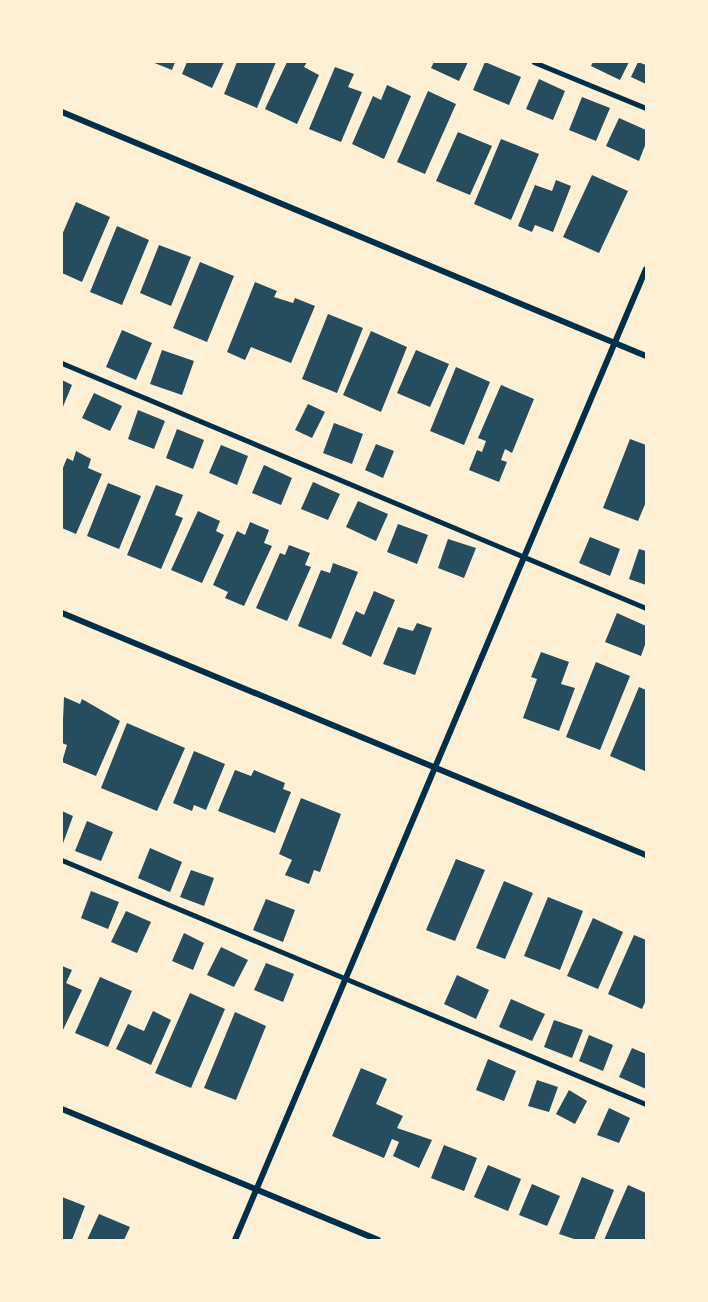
<!DOCTYPE html>
<style>
body{margin:0}
#map{position:relative;width:708px;height:1302px;overflow:hidden;background:#fdf0d5;font-family:Jost,sans-serif}
div>[style]{position:absolute}
[style*='--x']{left:calc(var(--x)*1px);top:calc(var(--y)*1px);width:calc(var(--w)*1px);rotate:calc(var(--a)*1deg)}
.building>*{inset:0;background:#264d5e}
.service>*{height:4.5px;margin:-2.25px;padding:0 2.25px;transform-origin:2.25px;border-radius:2.25px;background:#003049}
.minor>*{height:6px;margin:-3px;padding:0 3px;transform-origin:3px;border-radius:3px;background:#003049}
span{translate:-50% -50%;white-space:nowrap;text-align:center;line-height:1.15;-webkit-text-stroke:4.5px #fdf0d5;paint-order:stroke}
.frame{position:absolute;inset:0;border:63px solid #fdf0d5;pointer-events:none}
</style>
<div id="map">
<div class="building">
<i style="clip-path:polygon(152px 62px,175px 62px,172px 70px)"></i>
<i style="clip-path:polygon(187px 62px,224px 62px,212px 88px,182px 74px)"></i>
<i style="clip-path:polygon(237px 62px,276px 62px,257px 108px,224px 94px)"></i>
<i style="clip-path:polygon(287px 62px,307px 62px,304px 67px,319px 75px,297px 124px,265px 109px)"></i>
<i style="clip-path:polygon(434px 62px,468px 62px,459px 81px,431px 68px)"></i>
<i style="clip-path:polygon(485px 62px,521px 77px,509px 105px,473px 90px)"></i>
<i style="clip-path:polygon(593px 62px,629px 62px,620px 80px,591px 66px)"></i>
<i style="clip-path:polygon(638px 62px,646px 65px,646px 84px,631px 77px)"></i>
<i style="clip-path:polygon(335px 67px,354px 74px,348px 87px,362px 92px,341px 142px,309px 129px)"></i>
<i style="clip-path:polygon(539px 79px,565px 91px,553px 120px,526px 109px)"></i>
<i style="clip-path:polygon(387px 85px,411px 96px,384px 159px,352px 144px,373px 96px,381px 100px)"></i>
<i style="clip-path:polygon(428px 91px,456px 104px,425px 174px,397px 162px)"></i>
<i style="clip-path:polygon(582px 97px,610px 108px,596px 141px,569px 130px)"></i>
<i style="clip-path:polygon(619px 118px,646px 130px,646px 143px,639px 161px,606px 146px)"></i>
<i style="clip-path:polygon(458px 132px,492px 146px,470px 195px,436px 181px)"></i>
<i style="clip-path:polygon(501px 139px,539px 154px,511px 220px,474px 204px)"></i>
<i style="clip-path:polygon(592px 175px,628px 191px,599px 253px,563px 237px)"></i>
<i style="clip-path:polygon(556px 180px,571px 186px,553px 232px,535px 225px,532px 232px,518px 226px,535px 185px,552px 191px)"></i>
<i style="clip-path:polygon(76px 202px,110px 217px,82px 282px,62px 273px,62px 235px)"></i>
<i style="clip-path:polygon(117px 226px,149px 240px,122px 305px,90px 292px)"></i>
<i style="clip-path:polygon(159px 245px,191px 257px,171px 306px,140px 293px)"></i>
<i style="clip-path:polygon(200px 262px,234px 276px,207px 342px,173px 328px)"></i>
<i style="clip-path:polygon(255px 282px,277px 291px,274px 297px,293px 303px,295px 298px,315px 306px,291px 363px,251px 347px,245px 360px,227px 352px)"></i>
<i style="clip-path:polygon(328px 314px,363px 328px,337px 393px,302px 379px)"></i>
<i style="clip-path:polygon(122px 330px,152px 343px,136px 380px,106px 367px)"></i>
<i style="clip-path:polygon(371px 331px,407px 347px,381px 412px,343px 395px)"></i>
<i style="clip-path:polygon(162px 350px,194px 361px,182px 395px,150px 384px)"></i>
<i style="clip-path:polygon(416px 350px,449px 364px,430px 407px,397px 393px)"></i>
<i style="clip-path:polygon(456px 367px,490px 382px,464px 445px,430px 431px)"></i>
<i style="clip-path:polygon(62px 380px,72px 385px,62px 409px)"></i>
<i style="clip-path:polygon(501px 385px,534px 399px,512px 453px,505px 449px,501px 460px,507px 462px,499px 482px,469px 470px,477px 450px,482px 452px,486px 441px,478px 438px)"></i>
<i style="clip-path:polygon(94px 393px,122px 406px,110px 431px,82px 418px)"></i>
<i style="clip-path:polygon(308px 404px,325px 412px,312px 438px,295px 430px)"></i>
<i style="clip-path:polygon(138px 410px,165px 421px,154px 449px,128px 439px)"></i>
<i style="clip-path:polygon(334px 423px,363px 434px,352px 464px,323px 453px)"></i>
<i style="clip-path:polygon(177px 429px,204px 440px,193px 469px,166px 458px)"></i>
<i style="clip-path:polygon(630px 439px,646px 445px,646px 502px,638px 521px,603px 508px)"></i>
<i style="clip-path:polygon(376px 444px,394px 451px,383px 478px,365px 470px)"></i>
<i style="clip-path:polygon(221px 445px,248px 456px,237px 485px,209px 473px)"></i>
<i style="clip-path:polygon(76px 451px,91px 459px,88px 468px,102px 474px,76px 534px,62px 528px,62px 470px,67px 458px,73px 461px)"></i>
<i style="clip-path:polygon(264px 465px,292px 478px,281px 505px,252px 493px)"></i>
<i style="clip-path:polygon(313px 482px,340px 494px,328px 520px,301px 509px)"></i>
<i style="clip-path:polygon(108px 483px,141px 496px,119px 549px,87px 536px)"></i>
<i style="clip-path:polygon(156px 485px,183px 495px,175px 515px,183px 518px,161px 569px,127px 555px)"></i>
<i style="clip-path:polygon(358px 501px,388px 514px,376px 541px,346px 527px)"></i>
<i style="clip-path:polygon(198px 511px,220px 521px,216px 531px,224px 535px,202px 583px,171px 570px)"></i>
<i style="clip-path:polygon(250px 522px,269px 530px,264px 543px,272px 546px,244px 606px,225px 598px,228px 592px,213px 585px,237px 531px,245px 535px)"></i>
<i style="clip-path:polygon(398px 524px,428px 535px,417px 564px,387px 552px)"></i>
<i style="clip-path:polygon(590px 537px,620px 549px,610px 576px,579px 563px)"></i>
<i style="clip-path:polygon(448px 539px,476px 548px,464px 578px,438px 568px)"></i>
<i style="clip-path:polygon(289px 545px,310px 553px,305px 565px,311px 567px,287px 621px,256px 608px,280px 553px,285px 555px)"></i>
<i style="clip-path:polygon(639px 549px,646px 551px,646px 585px,629px 579px)"></i>
<i style="clip-path:polygon(333px 563px,358px 572px,331px 639px,298px 626px,321px 570px,330px 573px)"></i>
<i style="clip-path:polygon(374px 591px,395px 600px,371px 657px,342px 644px,356px 611px,364px 615px)"></i>
<i style="clip-path:polygon(617px 613px,646px 626px,646px 642px,641px 656px,605px 642px)"></i>
<i style="clip-path:polygon(417px 623px,432px 628px,415px 675px,383px 664px,398px 627px,413px 631px)"></i>
<i style="clip-path:polygon(541px 652px,569px 662px,561px 684px,575px 688px,559px 731px,523px 718px,537px 679px,531px 677px)"></i>
<i style="clip-path:polygon(596px 662px,630px 676px,600px 750px,566px 737px)"></i>
<i style="clip-path:polygon(639px 687px,646px 690px,645px 771px,610px 756px)"></i>
<i style="clip-path:polygon(64px 697px,80px 704px,82px 699px,120px 721px,96px 776px,62px 762px,67px 745px,62px 743px)"></i>
<i style="clip-path:polygon(127px 723px,185px 748px,157px 811px,101px 788px)"></i>
<i style="clip-path:polygon(194px 751px,225px 764px,206px 810px,194px 805px,192px 811px,173px 803px)"></i>
<i style="clip-path:polygon(235px 770px,251px 776px,254px 770px,285px 783px,283px 789px,291px 792px,275px 833px,218px 811px)"></i>
<i style="clip-path:polygon(301px 798px,341px 814px,320px 872px,314px 870px,309px 884px,285px 875px,292px 860px,279px 854px)"></i>
<i style="clip-path:polygon(62px 811px,73px 816px,62px 846px)"></i>
<i style="clip-path:polygon(87px 821px,113px 832px,101px 861px,75px 851px)"></i>
<i style="clip-path:polygon(150px 848px,182px 862px,170px 892px,138px 878px)"></i>
<i style="clip-path:polygon(456px 859px,485px 870px,455px 941px,426px 930px)"></i>
<i style="clip-path:polygon(191px 870px,214px 878px,204px 906px,180px 897px)"></i>
<i style="clip-path:polygon(504px 881px,533px 893px,505px 959px,476px 948px)"></i>
<i style="clip-path:polygon(91px 891px,119px 902px,108px 929px,81px 918px)"></i>
<i style="clip-path:polygon(548px 897px,583px 911px,560px 970px,524px 956px)"></i>
<i style="clip-path:polygon(266px 899px,295px 910px,283px 942px,253px 930px)"></i>
<i style="clip-path:polygon(126px 911px,151px 922px,137px 953px,111px 942px)"></i>
<i style="clip-path:polygon(593px 918px,623px 932px,598px 989px,567px 976px)"></i>
<i style="clip-path:polygon(184px 933px,204px 943px,193px 970px,172px 961px)"></i>
<i style="clip-path:polygon(634px 935px,646px 940px,646px 1000px,642px 1009px,608px 994px)"></i>
<i style="clip-path:polygon(221px 947px,248px 960px,234px 987px,207px 975px)"></i>
<i style="clip-path:polygon(266px 963px,294px 974px,283px 1002px,254px 990px)"></i>
<i style="clip-path:polygon(62px 966px,72px 970px,66px 983px,82px 990px,63px 1030px)"></i>
<i style="clip-path:polygon(457px 975px,489px 990px,476px 1019px,444px 1004px)"></i>
<i style="clip-path:polygon(100px 977px,132px 991px,108px 1047px,75px 1033px)"></i>
<i style="clip-path:polygon(190px 993px,225px 1009px,191px 1088px,155px 1073px)"></i>
<i style="clip-path:polygon(511px 999px,545px 1014px,532px 1041px,499px 1027px)"></i>
<i style="clip-path:polygon(153px 1011px,171px 1020px,151px 1065px,116px 1049px,128px 1024px,144px 1031px)"></i>
<i style="clip-path:polygon(235px 1012px,266px 1026px,236px 1100px,204px 1088px)"></i>
<i style="clip-path:polygon(554px 1020px,583px 1030px,572px 1058px,544px 1047px)"></i>
<i style="clip-path:polygon(589px 1035px,613px 1045px,603px 1071px,579px 1061px)"></i>
<i style="clip-path:polygon(632px 1048px,646px 1054px,646px 1089px,619px 1077px)"></i>
<i style="clip-path:polygon(488px 1059px,516px 1071px,504px 1101px,476px 1090px)"></i>
<i style="clip-path:polygon(361px 1068px,387px 1079px,376px 1104px,403px 1116px,397px 1128px,432px 1140px,419px 1168px,393px 1156px,399px 1142px,392px 1139px,384px 1158px,332px 1136px)"></i>
<i style="clip-path:polygon(537px 1080px,558px 1087px,549px 1112px,528px 1106px)"></i>
<i style="clip-path:polygon(569px 1090px,587px 1101px,575px 1124px,556px 1114px)"></i>
<i style="clip-path:polygon(609px 1108px,630px 1118px,619px 1143px,597px 1135px)"></i>
<i style="clip-path:polygon(444px 1145px,477px 1158px,464px 1191px,431px 1178px)"></i>
<i style="clip-path:polygon(488px 1165px,521px 1179px,508px 1211px,474px 1197px)"></i>
<i style="clip-path:polygon(582px 1177px,614px 1190px,594px 1240px,577px 1240px,559px 1234px)"></i>
<i style="clip-path:polygon(532px 1184px,560px 1196px,547px 1226px,519px 1215px)"></i>
<i style="clip-path:polygon(628px 1185px,646px 1193px,646px 1236px,645px 1240px,604px 1240px)"></i>
<i style="clip-path:polygon(62px 1197px,85px 1206px,72px 1240px,62px 1240px)"></i>
<i style="clip-path:polygon(99px 1214px,130px 1227px,124px 1240px,87px 1240px)"></i>
</div>
<div class="service">
<i style="--x:534;--y:62;--w:121;--a:22.3"></i>
<i style="--x:62;--y:363;--w:633;--a:22.76"></i>
<i style="--x:62;--y:860;--w:633;--a:22.68"></i>
</div>
<div class="minor">
<i style="--x:62;--y:112;--w:633;--a:22.68"></i>
<i style="--x:62;--y:613;--w:632;--a:22.51"></i>
<i style="--x:62;--y:1109;--w:342;--a:22.5"></i>
<i style="--x:235;--y:1240;--w:1054;--a:-67.06"></i>
</div>
<div class="frame"></div>
</div>
